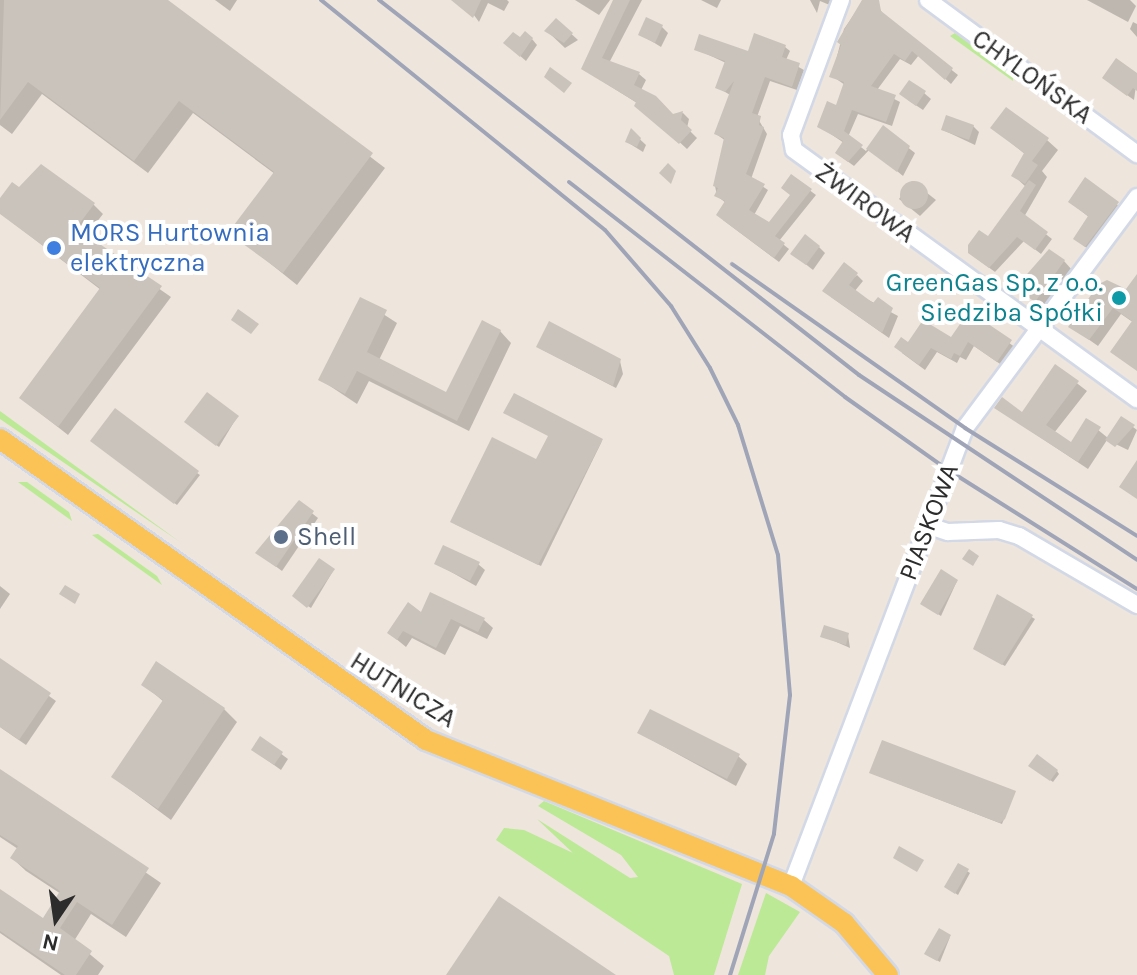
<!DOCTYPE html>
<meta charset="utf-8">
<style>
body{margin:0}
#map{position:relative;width:1137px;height:975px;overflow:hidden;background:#eee5dd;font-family:Karla,sans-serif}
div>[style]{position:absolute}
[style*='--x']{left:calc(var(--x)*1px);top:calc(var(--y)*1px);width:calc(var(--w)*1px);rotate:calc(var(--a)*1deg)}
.green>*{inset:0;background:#bce996}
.shadow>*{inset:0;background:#0003}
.building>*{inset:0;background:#c9c3bc}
.round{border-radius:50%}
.roads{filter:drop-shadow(2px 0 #d2d8e5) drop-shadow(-2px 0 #d2d8e5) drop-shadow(0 2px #d2d8e5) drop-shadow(0 -2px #d2d8e5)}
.minor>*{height:16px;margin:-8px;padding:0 8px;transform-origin:8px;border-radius:8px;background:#fff}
.major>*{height:20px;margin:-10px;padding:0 10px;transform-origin:10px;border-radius:10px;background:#fbc256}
.rail>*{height:4px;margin:-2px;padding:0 2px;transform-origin:2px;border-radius:2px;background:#9fa5b7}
.dots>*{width:22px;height:22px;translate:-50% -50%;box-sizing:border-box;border:4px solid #fff;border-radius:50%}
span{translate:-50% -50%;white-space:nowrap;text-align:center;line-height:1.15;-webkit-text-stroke:8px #fff;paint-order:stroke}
.street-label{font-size:26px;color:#2c2c2c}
.shop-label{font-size:26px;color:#366cbe}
.left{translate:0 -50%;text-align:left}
.culture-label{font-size:26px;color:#0d838f}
.right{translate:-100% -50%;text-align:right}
.service-label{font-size:26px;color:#4e5e75}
.north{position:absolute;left:16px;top:879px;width:80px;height:80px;-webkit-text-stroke:6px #fff;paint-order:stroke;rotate:193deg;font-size:22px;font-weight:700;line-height:32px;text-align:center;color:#2c2c2c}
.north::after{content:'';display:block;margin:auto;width:28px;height:36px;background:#2c2c2c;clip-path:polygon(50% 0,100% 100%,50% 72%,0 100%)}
</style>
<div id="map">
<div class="green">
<i style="clip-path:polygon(955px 33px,1013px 75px,1013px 81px,950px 36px)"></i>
<i style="clip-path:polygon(0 411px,15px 422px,180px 542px,0 419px)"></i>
<i style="clip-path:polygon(18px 482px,27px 482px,69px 512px,72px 521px)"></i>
<i style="clip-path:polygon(98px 534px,157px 576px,162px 585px,92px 535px)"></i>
<i style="clip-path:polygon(544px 801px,742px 884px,714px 975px,674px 975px,669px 956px,496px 840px,504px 828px,524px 830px,573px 853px,537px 819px,630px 878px,638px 877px,621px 855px,538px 806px)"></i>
<i style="clip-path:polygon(766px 893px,800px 912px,769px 956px,765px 975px,738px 975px)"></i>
</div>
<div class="shadow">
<i style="clip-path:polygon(0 0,165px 0,385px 168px,297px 285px,231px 232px,275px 174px,193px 113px,148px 173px,42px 94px,12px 134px,0 125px)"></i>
<i style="clip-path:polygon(215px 0,237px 0,230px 11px)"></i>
<i style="clip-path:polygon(463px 0,507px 0,509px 2px,504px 11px,488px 3px,479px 22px)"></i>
<i style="clip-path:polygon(575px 0,610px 0,599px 15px)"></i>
<i style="clip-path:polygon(615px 0,642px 0,609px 63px,639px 74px,646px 80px,641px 90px,673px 116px,683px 113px,689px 119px,687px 128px,697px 138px,687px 149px,637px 103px,583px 69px)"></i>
<i style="clip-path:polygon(701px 0,721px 0,717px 8px)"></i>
<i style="clip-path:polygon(810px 0,834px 0,832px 6px,820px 1px,817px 13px)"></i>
<i style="clip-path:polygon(864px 0,874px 0,885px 17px,958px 75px,951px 84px,919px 55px,911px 65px,900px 59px,877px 90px,900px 102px,892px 126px,858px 114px,848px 137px,866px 151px,883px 128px,915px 153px,903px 176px,870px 149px,854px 166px,843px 158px,844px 143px,819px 126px,838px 107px,845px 85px,832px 76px,844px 29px)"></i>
<i style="clip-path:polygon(1087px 0,1130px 0,1136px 6px,1128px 22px)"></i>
<i style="clip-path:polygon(556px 20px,578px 40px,565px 48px,547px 31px)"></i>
<i style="clip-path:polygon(1133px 22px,1137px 24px,1137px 37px,1130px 29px)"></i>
<i style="clip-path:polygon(662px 27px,668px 33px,661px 47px,640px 34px)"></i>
<i style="clip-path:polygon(532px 39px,537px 45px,526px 61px,511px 48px)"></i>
<i style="clip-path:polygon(785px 47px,790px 51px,786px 60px,804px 70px,797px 90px,770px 81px,757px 117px,767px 134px,751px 179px,768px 190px,754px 215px,769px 225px,792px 196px,792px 177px,816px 195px,779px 241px,789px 249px,779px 262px,723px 220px,726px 203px,717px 196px,715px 186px,726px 141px,716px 134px,730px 95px,717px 87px,726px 63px,696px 49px,749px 54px)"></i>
<i style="clip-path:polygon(1137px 78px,1134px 100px,1110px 83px)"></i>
<i style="clip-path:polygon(924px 93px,931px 99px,923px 110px,908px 100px)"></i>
<i style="clip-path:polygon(973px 126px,979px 132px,975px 145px,943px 130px)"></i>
<i style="clip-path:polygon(993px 128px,1047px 140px,1058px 150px,1042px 171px,1047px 177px,1024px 217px,1052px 239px,1041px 254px,1024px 241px,995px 272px,976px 258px,1026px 187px,1014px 176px,1026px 155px)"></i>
<i style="clip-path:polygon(631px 131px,646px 145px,643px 152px,627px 142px)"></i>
<i style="clip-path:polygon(1086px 180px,1124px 210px,1092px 252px,1075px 239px,1090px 218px,1070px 202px)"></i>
<i style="clip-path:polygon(912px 181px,936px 200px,920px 216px,899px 199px)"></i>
<i style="clip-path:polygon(19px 189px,93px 204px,103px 214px,85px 237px,171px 297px,68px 435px,21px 398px,101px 290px,0 213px,0 201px)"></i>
<i style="clip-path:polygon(819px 247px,825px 253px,813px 270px,799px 259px)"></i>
<i style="clip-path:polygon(1064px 261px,1073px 271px,1045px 310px,1017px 287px)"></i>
<i style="clip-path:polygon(857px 275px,863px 281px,854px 292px,898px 316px,889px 338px,831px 297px)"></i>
<i style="clip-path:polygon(1137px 277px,1137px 325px,1121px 314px,1098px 346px,1071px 327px,1127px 291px)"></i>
<i style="clip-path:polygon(360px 299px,397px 323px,379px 360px,447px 395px,500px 331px,511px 343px,469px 431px,369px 381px,357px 404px,321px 380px)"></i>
<i style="clip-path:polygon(970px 314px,1016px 348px,1003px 366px,974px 346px,966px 360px,960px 357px,957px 363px,937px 352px,925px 370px,902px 353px,908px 345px,952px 340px)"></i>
<i style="clip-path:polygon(541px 349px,620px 361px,623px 374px,616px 388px)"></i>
<i style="clip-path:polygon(1056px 367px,1087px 391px,1054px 433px,1071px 445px,1087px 421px,1108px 438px,1121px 418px,1137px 430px,1128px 450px,1107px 440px,1088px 469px,996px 408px,1022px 414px)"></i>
<i style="clip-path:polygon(237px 417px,219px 447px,189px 425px)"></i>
<i style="clip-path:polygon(602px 441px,541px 566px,455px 524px)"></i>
<i style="clip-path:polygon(95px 443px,197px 473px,200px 475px,177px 505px)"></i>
<i style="clip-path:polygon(299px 503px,318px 518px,282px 571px,263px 557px)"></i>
<i style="clip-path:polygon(437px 564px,478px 564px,485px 570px,476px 586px)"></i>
<i style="clip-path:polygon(333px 571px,311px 608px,297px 599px)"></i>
<i style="clip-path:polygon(957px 581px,941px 616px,925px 606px)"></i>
<i style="clip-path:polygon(0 586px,10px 594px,0 609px)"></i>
<i style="clip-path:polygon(998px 597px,1035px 619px,1005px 666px,978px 651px)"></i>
<i style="clip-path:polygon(422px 615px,484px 620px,493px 628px,487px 639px,460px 626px,445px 655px,412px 638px,406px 647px,389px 633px)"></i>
<i style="clip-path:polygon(848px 635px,850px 648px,823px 636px)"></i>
<i style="clip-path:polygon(0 661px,56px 701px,26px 745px,0 727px)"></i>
<i style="clip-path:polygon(143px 684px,224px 709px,237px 722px,171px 820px,113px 777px,164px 702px)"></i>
<i style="clip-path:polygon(639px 733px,738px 756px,747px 764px,736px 786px)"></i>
<i style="clip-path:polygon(261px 739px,288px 759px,281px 770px,253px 750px)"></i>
<i style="clip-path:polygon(1033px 768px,1057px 771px,1059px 774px,1053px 782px)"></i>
<i style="clip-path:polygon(0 772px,161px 883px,126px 937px,91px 914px,74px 941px,104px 966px,98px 975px,61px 975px,0 933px,0 891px,44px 921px,61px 894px,26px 871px,12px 858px,18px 849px,0 837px)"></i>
<i style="clip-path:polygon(871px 773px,1014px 794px,1002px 824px)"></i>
<i style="clip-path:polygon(959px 866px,970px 873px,958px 895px,949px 889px)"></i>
<i style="clip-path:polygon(950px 937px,940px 962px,929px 956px)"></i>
</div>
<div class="building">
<i style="clip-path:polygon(4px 0,168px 0,373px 153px,283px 273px,228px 233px,274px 172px,179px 101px,134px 161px,28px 82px,0 120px)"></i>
<i style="clip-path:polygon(451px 0,481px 0,473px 18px)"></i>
<i style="clip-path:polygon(613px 0,630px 0,602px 58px,640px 72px,634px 85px,656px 96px,673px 114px,683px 111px,681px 120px,692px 130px,679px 144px,634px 106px,636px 102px,581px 69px)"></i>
<i style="clip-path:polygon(862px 0,879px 0,881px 11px,953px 68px,945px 80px,912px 51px,905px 61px,894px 54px,871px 86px,896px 95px,886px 122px,852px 110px,844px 131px,863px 145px,848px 162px,835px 153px,843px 141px,817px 127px,827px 101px,836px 105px,844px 82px,829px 77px,841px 45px,837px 42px)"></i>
<i style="clip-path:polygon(646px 17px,663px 25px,655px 43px,638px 35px)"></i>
<i style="clip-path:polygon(556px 18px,573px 33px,564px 43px,544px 31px)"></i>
<i style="clip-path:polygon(525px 31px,533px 38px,520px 57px,503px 43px,513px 32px,520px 37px)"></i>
<i style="clip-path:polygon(754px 33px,786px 45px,782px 57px,800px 63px,792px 87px,765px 77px,752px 113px,761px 116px,759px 125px,764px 127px,746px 174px,765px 184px,749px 210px,769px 222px,790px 195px,781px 188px,791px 174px,812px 189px,775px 236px,785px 243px,774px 258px,716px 215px,725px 201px,714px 196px,718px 188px,713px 186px,724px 138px,714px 134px,734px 81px,725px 92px,715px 88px,725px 61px,694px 50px,699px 34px,748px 51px)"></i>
<i style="clip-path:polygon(1116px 58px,1137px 73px,1137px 91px,1133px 88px,1127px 96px,1102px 78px)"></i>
<i style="clip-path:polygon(550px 67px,572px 83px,564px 93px,544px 77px)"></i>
<i style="clip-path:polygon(909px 80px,926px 91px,916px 106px,899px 94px)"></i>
<i style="clip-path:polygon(1006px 107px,1049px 138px,1032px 161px,1038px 165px,1025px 184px,1011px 176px,1024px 153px,990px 128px)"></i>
<i style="clip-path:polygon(946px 115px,974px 125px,969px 140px,941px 130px)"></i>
<i style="clip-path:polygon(883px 125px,910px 146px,897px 172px,866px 149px)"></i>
<i style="clip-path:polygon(631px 128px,641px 138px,637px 147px,625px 142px)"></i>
<i style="clip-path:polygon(668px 163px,676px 171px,671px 184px,659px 173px)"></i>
<i style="clip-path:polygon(41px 164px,95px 203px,76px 228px,162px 286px,58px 427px,19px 398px,100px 288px,0 214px,0 198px,12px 182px,19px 187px)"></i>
<i style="clip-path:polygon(1085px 177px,1119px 202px,1085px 247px,1073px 239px,1088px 216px,1068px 202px)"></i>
<i style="clip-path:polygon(1029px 180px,1036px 185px,1020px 211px,1048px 232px,1035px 250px,1017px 237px,989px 268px,968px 253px,968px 245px,979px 230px,988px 236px)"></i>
<i class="round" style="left:900px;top:181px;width:28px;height:28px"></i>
<i style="clip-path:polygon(805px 234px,820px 246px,806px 265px,790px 254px)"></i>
<i style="clip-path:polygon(1049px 249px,1065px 260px,1035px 302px,1015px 288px)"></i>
<i style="clip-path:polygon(844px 262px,858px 273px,849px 285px,873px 303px,878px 297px,893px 308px,882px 333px,822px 291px)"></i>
<i style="clip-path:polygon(1137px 274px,1137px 371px,1110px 352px,1132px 321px,1113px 308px,1089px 340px,1068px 327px,1099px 284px,1107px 280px,1126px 289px)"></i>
<i style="clip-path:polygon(360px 297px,387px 310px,367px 352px,446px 392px,482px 320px,501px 330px,457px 421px,357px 371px,345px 394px,318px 380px)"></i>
<i style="clip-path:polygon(238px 309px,259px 324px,251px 334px,231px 320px)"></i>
<i style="clip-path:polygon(969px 311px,1012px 340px,997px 362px,968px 342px,960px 356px,954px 353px,951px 359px,931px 348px,919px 365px,894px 347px,901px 337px,908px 342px,923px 320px,951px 337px)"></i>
<i style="clip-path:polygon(549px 321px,621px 359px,613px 386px,536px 347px)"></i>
<i style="clip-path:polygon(1055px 364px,1079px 381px,1046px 425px,1071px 442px,1086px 418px,1101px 427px,1078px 462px,994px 408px,1002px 397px,1022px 412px)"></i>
<i style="clip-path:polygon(207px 392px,239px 416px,216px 446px,184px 422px)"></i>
<i style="clip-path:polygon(514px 393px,603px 439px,538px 565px,450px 522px,492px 437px,536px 459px,548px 436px,503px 413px)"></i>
<i style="clip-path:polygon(115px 408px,199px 471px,174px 504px,90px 441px)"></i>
<i style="clip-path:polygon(1121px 416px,1135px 425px,1115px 447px,1105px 440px)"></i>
<i style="clip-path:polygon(1137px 460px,1137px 499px,1119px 487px)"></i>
<i style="clip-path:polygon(299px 500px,314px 511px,276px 567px,255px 553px)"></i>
<i style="clip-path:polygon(443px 545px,480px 562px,470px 581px,434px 564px)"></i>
<i style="clip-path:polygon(969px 549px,979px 556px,973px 566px,962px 559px)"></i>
<i style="clip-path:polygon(319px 558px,335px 569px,307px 608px,292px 596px)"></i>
<i style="clip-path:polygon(941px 569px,958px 580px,938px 615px,920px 604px)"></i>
<i style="clip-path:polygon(65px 585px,80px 594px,75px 604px,59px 594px)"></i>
<i style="clip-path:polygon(430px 592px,485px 618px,478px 632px,451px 619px,436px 648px,403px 631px,397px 640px,387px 633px,408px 602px,421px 612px)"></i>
<i style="clip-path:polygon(997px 594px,1033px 615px,1002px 665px,973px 649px)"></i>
<i style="clip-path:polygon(824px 625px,849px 633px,846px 645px,820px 637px)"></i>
<i style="clip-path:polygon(0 658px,51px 693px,19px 740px,0 727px)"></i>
<i style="clip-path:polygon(156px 661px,225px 708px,158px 809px,111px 777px,163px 700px,141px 685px)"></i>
<i style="clip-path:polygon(650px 709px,740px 754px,727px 779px,637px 733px)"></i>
<i style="clip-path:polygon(260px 736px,283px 752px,274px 765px,251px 750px)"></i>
<i style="clip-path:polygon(882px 740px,1016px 791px,1005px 819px,1000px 823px,869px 773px)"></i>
<i style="clip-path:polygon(1037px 754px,1058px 770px,1050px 781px,1028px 766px)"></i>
<i style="clip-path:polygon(0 769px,149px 868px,112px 925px,77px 902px,60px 928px,92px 951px,76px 975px,65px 975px,0 931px,0 889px,43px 918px,60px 891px,10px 858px,18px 846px,0 835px)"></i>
<i style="clip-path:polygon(899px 846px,924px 860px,917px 872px,893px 858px)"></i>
<i style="clip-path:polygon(958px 863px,969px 869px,955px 894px,944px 887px)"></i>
<i style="clip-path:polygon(499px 896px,616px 975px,446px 975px)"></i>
<i style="clip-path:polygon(939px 928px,951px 935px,937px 961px,924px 954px)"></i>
</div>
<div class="roads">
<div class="minor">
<i style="--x:841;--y:0;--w:144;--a:110.3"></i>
<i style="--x:791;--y:135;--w:15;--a:79"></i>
<i style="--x:794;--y:150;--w:424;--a:36"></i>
<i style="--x:928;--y:0;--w:260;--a:36.4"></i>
<i style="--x:926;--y:525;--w:23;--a:18"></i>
<i style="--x:948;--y:532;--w:51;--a:-2.2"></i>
<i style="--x:999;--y:530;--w:21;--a:17"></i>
<i style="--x:1019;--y:536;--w:137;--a:30.3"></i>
<i style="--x:791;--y:886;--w:490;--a:-69.2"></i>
<i style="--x:965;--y:428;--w:288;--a:-53.3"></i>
</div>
<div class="major">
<i style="--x:0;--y:439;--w:522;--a:35.24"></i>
<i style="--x:426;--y:740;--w:393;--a:21.8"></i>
<i style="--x:791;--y:886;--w:65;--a:34.9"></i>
<i style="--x:844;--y:923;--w:68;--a:49.8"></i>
</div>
</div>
<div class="rail">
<i style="--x:321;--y:0;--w:365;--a:39"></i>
<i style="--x:605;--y:230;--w:101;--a:49"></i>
<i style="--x:671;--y:306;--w:73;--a:57.8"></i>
<i style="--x:710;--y:368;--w:64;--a:63.8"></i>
<i style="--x:738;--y:425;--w:136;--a:72.9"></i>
<i style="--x:778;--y:555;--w:141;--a:85.1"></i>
<i style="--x:790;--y:695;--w:140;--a:96.6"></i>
<i style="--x:774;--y:834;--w:148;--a:107.3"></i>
<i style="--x:379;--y:0;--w:609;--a:38"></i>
<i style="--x:859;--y:375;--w:334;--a:33.6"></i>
<i style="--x:569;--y:182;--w:350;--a:37.9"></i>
<i style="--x:845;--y:397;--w:126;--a:35.3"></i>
<i style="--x:948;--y:470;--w:223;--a:32.2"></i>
<i style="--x:732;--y:264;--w:285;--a:35.1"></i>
<i style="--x:965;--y:428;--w:203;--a:32.1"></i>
</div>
<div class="dots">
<i style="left:54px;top:248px;background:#3f7fe0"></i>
<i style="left:1119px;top:298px;background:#0f9aa8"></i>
<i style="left:281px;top:537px;background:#5c6f8a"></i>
</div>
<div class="street-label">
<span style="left:1032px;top:77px;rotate:36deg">CHYLOŃSKA</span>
<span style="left:865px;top:203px;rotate:36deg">ŻWIROWA</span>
<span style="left:929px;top:522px;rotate:-69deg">PIASKOWA</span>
<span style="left:403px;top:690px;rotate:32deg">HUTNICZA</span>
</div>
<div class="shop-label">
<span class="left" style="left:70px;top:248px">MORS Hurtownia<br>elektryczna</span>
</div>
<div class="culture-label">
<span class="right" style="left:1103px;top:298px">GreenGas Sp. z o.o.<br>Siedziba Spółki</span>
</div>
<div class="service-label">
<span class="left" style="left:297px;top:537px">Shell</span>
</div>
<div class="north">N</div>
</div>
